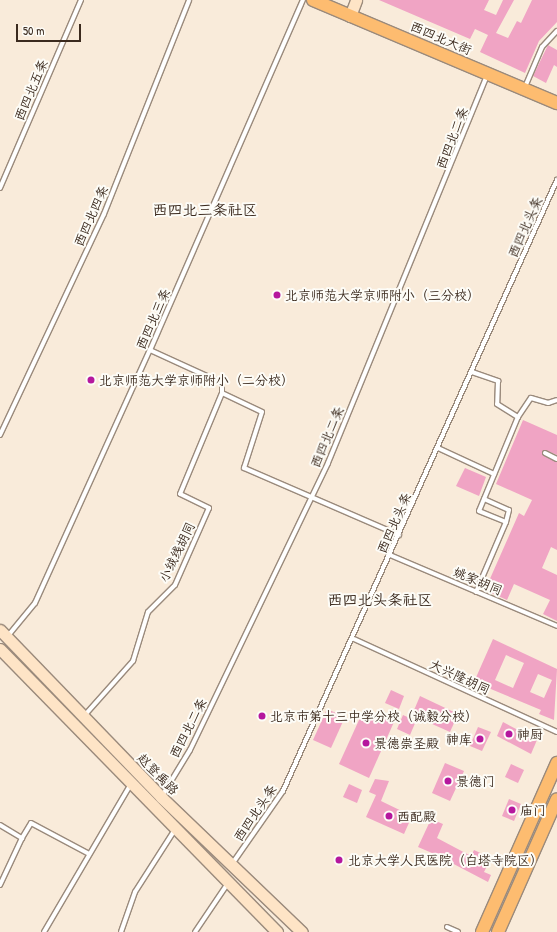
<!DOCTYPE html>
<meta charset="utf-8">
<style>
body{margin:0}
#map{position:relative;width:557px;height:932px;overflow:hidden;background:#f9ebda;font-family:"Patrick Hand","LXGW WenKai TC",sans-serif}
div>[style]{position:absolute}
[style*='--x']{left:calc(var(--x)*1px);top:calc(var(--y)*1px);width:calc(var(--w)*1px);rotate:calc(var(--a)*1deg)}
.building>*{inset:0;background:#f0a4c4}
.roads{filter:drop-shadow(1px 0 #9a8a7c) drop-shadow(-1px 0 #9a8a7c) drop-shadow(0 1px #9a8a7c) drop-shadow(0 -1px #9a8a7c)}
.lane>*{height:4px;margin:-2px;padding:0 2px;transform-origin:2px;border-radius:2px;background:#fff}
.secondary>*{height:11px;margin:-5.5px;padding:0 5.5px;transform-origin:5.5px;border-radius:5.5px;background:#fee4c6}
.primary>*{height:12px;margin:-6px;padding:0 6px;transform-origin:6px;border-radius:6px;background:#fdbc70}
.dots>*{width:11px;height:11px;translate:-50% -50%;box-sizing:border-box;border:2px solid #fdfcf7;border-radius:50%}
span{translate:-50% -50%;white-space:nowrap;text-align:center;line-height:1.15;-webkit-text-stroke:4px #fdfcf7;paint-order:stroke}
.street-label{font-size:13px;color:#3b2a1e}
.poi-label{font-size:13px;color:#3b2a1e}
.left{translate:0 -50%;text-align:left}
.right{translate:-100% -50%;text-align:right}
.quarter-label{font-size:15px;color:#3b2a1e}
.scale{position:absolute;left:16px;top:24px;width:65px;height:18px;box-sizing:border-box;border:2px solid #3b2a1e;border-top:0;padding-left:5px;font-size:12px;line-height:14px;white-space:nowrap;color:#3b2a1e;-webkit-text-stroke:3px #fdfcf7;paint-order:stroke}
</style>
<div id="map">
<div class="building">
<i style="clip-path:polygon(379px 0,489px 0,484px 10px,496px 15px,503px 0,514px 0,496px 33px,508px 38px,517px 21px,521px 23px,532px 0,557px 0,557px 22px,539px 41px,525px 73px,480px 52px,488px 35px,475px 29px,470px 39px)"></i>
<i style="clip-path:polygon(548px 45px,557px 50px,557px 67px,554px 65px,546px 83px,533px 76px)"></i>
<i style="clip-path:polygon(523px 420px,557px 435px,557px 455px,545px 450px,542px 453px,557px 462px,557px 550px,551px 547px,542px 568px,557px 575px,557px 621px,543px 614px,550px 600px,514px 584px,507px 600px,485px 590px,519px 513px,524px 516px,532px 500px,496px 484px)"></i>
<i style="clip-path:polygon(465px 468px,486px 477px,479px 496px,456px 486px)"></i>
<i style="clip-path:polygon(evenodd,493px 639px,557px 669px,554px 720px,539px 714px,541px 710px,474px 682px,493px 639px,506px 655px,524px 663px,513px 688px,495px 680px,506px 655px,493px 639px,538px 674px,552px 680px,544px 698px,530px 692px,538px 674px)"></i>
<i style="clip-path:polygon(391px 690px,404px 696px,399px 709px,385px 703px)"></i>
<i style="clip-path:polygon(420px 696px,458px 714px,450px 732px,412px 715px)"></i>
<i style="clip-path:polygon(327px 709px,345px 717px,331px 748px,313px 740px)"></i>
<i style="clip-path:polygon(364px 709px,394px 722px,369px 778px,339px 764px)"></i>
<i style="clip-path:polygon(403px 715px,416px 721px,410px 735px,397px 729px)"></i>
<i style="clip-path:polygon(503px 722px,537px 740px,531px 754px,497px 736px)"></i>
<i style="clip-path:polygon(478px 727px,491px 732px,482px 751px,470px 746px)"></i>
<i style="clip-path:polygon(445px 763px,464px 771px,450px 801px,432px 793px)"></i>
<i style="clip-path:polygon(511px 764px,524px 770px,518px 783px,505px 777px)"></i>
<i style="clip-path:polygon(375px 779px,389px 781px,381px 801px,412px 816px,404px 834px,366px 817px,376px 795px,369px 792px)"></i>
<i style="clip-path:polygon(349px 784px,362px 790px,357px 803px,343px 797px)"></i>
<i style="clip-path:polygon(509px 799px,521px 804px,514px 821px,502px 816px)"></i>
<i style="clip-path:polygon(431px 819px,443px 824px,437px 838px,471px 856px,474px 850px,491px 858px,484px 872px,491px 875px,488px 882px,446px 860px,445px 863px,430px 856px,432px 853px,418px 847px)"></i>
</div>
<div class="roads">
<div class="lane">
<i style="--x:525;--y:87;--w:43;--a:-67"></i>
<i style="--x:542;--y:47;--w:22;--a:-47"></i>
<i style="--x:0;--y:188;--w:205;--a:-66.7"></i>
<i style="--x:150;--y:350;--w:79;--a:24.6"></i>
<i style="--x:222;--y:383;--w:10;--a:90"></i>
<i style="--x:222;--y:393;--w:44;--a:25.4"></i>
<i style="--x:262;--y:412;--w:59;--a:107.8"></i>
<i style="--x:244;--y:468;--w:169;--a:23.4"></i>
<i style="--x:472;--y:372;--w:28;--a:19"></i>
<i style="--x:498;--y:381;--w:23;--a:92"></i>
<i style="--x:497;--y:404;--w:25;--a:32"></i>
<i style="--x:0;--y:435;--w:244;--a:-64.8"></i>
<i style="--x:104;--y:214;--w:230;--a:-68.3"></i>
<i style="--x:438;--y:448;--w:62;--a:24.9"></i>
<i style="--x:545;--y:453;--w:13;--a:27"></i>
<i style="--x:484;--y:499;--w:27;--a:24"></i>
<i style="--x:509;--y:510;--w:12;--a:104"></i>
<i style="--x:506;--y:522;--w:29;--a:-158"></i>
<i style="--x:479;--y:511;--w:102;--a:-67.5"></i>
<i style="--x:518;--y:417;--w:23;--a:-56"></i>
<i style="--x:531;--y:398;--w:18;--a:16"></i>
<i style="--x:548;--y:403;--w:9;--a:-18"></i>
<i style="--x:390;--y:555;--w:181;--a:23"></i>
<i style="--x:476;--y:592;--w:76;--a:-66.8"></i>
<i style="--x:7;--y:637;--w:44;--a:-50.5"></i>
<i style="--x:35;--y:603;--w:278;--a:-65.6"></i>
<i style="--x:150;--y:350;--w:382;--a:-66.4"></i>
<i style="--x:354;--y:639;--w:223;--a:24.6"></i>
<i style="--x:84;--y:716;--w:74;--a:-48.3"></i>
<i style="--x:133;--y:661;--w:51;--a:-73"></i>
<i style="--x:148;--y:612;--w:38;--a:-45"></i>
<i style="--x:175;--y:585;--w:84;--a:-66.2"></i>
<i style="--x:209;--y:508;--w:32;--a:-154"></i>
<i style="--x:180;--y:494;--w:109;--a:-67.4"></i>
<i style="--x:162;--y:796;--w:54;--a:-58.7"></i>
<i style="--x:190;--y:750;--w:318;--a:-64.3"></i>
<i style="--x:328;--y:463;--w:418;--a:-67.7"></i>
<i style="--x:0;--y:825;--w:26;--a:31"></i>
<i style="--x:22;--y:838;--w:17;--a:-59"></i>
<i style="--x:31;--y:823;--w:66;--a:28.1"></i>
<i style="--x:232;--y:864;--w:89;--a:-55.1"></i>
<i style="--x:283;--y:791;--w:670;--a:-65.85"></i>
<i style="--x:0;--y:885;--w:52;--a:-64.9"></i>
<i style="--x:447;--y:927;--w:12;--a:24"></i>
<i style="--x:44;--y:932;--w:172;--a:-59.6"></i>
<i style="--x:121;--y:932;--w:42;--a:-70.7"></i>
<i style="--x:135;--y:892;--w:72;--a:-57.4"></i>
<i style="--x:195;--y:932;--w:59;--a:-56"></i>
</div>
<div class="secondary">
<i style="--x:350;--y:16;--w:17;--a:-69"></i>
<i style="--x:0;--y:630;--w:232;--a:46"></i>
<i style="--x:161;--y:797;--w:195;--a:43.8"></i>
<i style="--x:0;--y:649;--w:396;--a:45.6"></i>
</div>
<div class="primary">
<i style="--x:313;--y:0;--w:265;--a:22.9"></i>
<i style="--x:482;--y:932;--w:185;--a:-66.1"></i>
<i style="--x:498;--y:932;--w:145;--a:-66.1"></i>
</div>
</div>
<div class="dots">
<i style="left:277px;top:295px;background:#b5179e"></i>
<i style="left:91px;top:380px;background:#b5179e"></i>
<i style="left:262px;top:716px;background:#b5179e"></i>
<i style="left:509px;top:734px;background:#b5179e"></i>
<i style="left:480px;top:739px;background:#b5179e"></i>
<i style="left:366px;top:743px;background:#b5179e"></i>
<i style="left:448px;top:781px;background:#b5179e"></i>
<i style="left:512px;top:810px;background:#b5179e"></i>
<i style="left:389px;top:816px;background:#b5179e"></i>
<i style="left:339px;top:860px;background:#b5179e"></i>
</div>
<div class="street-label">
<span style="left:441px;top:38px;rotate:23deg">西四北大街</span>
<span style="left:31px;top:90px;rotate:-67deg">西四北五条</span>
<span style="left:452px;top:138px;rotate:-69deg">西四北二条</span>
<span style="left:91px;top:216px;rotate:-66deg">西四北四条</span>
<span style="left:525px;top:227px;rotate:-66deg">西四北头条</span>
<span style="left:153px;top:319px;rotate:-66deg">西四北三条</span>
<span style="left:327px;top:437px;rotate:-67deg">西四北二条</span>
<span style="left:394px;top:523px;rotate:-66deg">西四北头条</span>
<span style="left:177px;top:552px;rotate:-64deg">小绒线胡同</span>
<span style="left:478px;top:581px;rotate:23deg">姚家胡同</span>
<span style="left:460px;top:677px;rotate:25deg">大兴隆胡同</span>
<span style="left:188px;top:728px;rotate:-63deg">西四北二条</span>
<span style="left:158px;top:774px;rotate:45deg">赵登禹路</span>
<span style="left:255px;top:813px;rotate:-56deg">西四北头条</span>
</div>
<div class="poi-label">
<span class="left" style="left:285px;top:295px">北京师范大学京师附小（三分校）</span>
<span class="left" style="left:99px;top:380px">北京师范大学京师附小（二分校）</span>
<span class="left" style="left:270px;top:716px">北京市第十三中学分校（诚毅分校）</span>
<span class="left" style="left:517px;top:734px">神厨</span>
<span class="right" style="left:472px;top:739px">神库</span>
<span class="left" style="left:374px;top:743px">景德崇圣殿</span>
<span class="left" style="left:456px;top:781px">景德门</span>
<span class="left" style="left:520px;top:810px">庙门</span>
<span class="left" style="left:397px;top:816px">西配殿</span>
<span class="left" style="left:348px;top:860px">北京大学人民医院（白塔寺院区）</span>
</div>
<div class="quarter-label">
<span style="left:205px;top:210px">西四北三条社区</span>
<span style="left:380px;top:600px">西四北头条社区</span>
</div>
<div class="scale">50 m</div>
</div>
